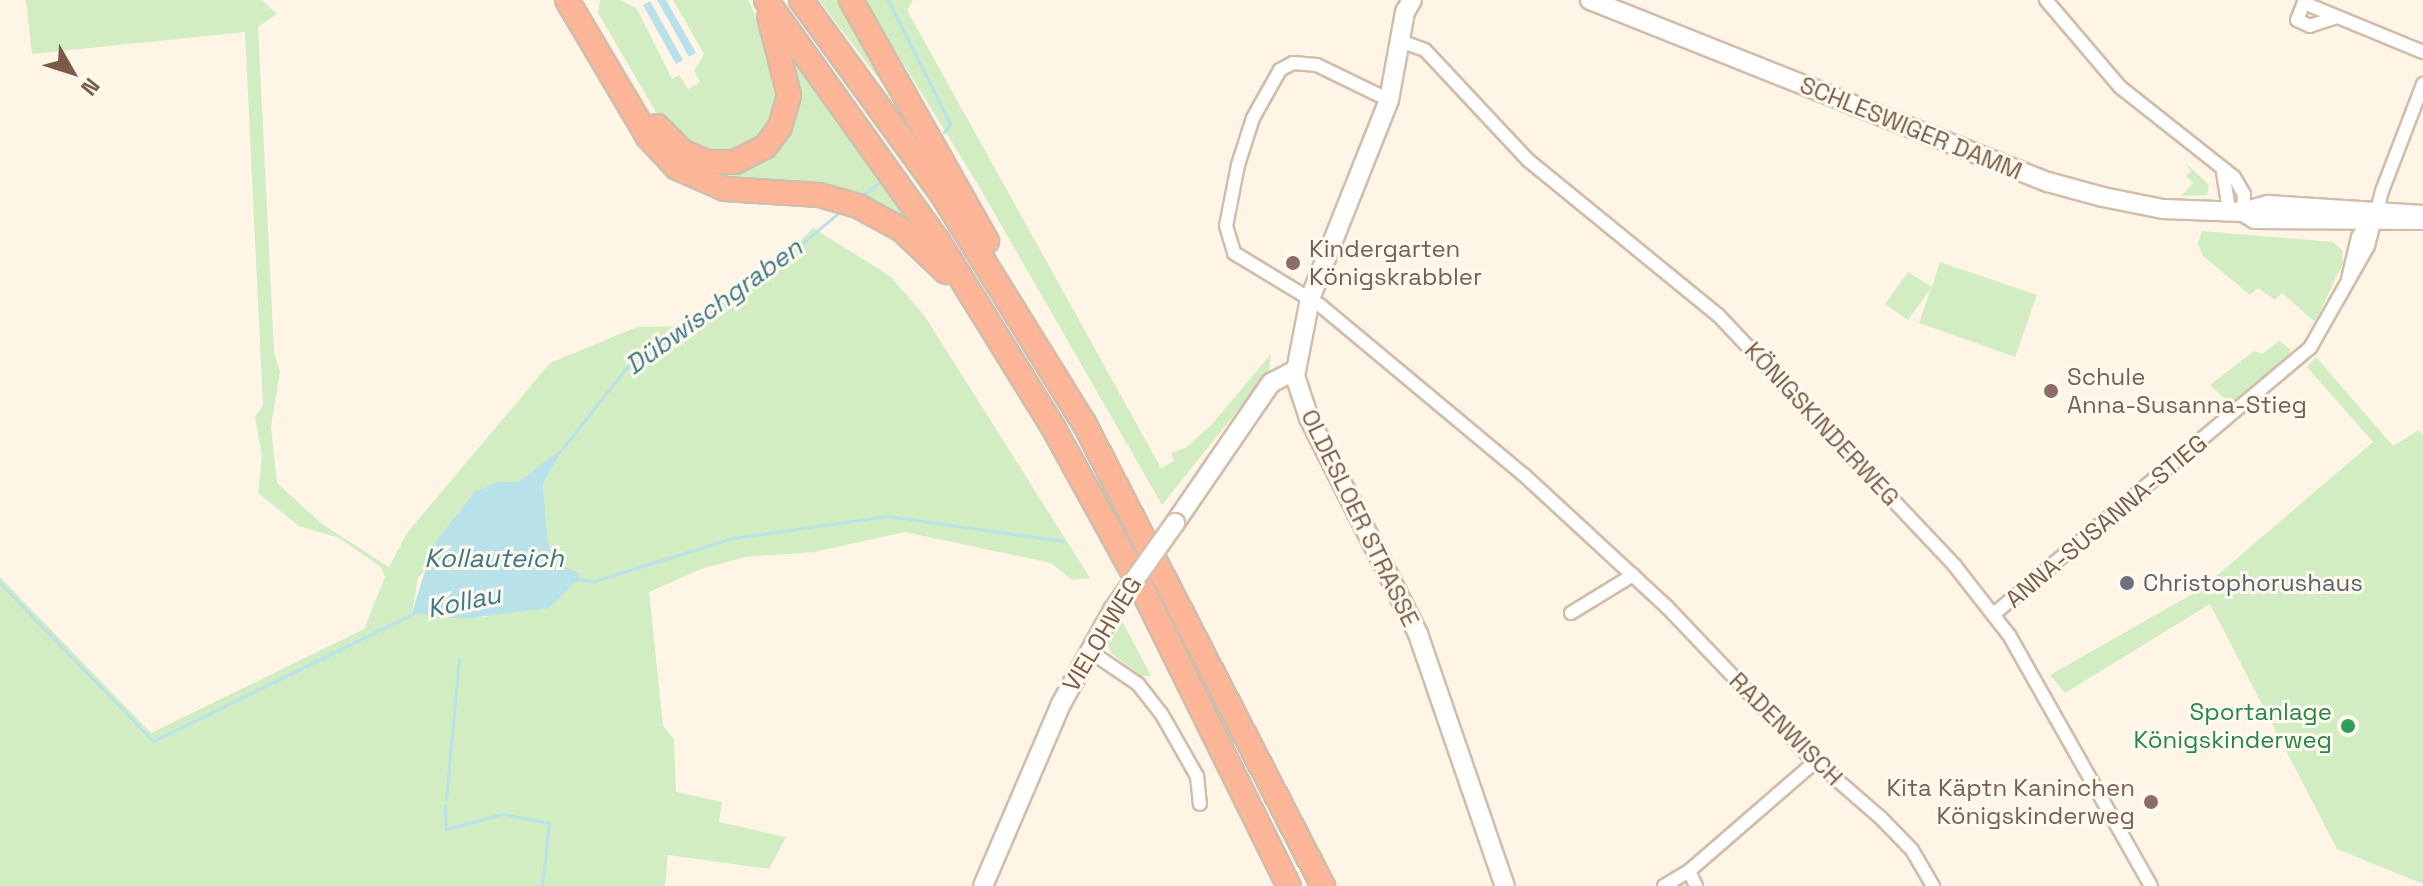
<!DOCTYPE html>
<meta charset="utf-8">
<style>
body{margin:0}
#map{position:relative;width:2423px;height:886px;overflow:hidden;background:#fef5e6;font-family:"Space Grotesk",sans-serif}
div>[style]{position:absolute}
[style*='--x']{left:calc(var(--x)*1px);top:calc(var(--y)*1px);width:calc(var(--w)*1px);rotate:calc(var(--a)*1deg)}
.green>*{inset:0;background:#d3edc2}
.water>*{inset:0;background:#b8e1ea}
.stream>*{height:3px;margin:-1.5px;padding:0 1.5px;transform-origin:1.5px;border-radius:1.5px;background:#b8e1ea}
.roads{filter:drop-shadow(2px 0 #d1bdaa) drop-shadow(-2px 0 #d1bdaa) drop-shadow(0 2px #d1bdaa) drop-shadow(0 -2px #d1bdaa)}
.street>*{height:12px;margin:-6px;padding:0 6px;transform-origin:6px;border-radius:6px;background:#fff}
.secondary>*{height:18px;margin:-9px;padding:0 9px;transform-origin:9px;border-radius:9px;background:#fff}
.highway>*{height:22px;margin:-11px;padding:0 11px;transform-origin:11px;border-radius:11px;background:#fdb598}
.bridges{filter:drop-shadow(2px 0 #d7bfaa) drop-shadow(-2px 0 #d7bfaa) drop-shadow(0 2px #d7bfaa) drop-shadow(0 -2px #d7bfaa)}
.secondary-bridge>*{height:18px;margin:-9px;padding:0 9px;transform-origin:9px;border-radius:9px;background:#fff}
.dots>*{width:22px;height:22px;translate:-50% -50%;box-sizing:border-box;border:4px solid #fff9ee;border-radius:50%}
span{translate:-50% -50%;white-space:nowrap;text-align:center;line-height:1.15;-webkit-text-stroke:6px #fff9ee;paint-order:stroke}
.street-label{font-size:24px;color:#7a5b48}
.education-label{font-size:24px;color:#785e54}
.left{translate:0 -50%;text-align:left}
.right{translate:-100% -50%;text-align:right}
.worship-label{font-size:24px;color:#5b616d}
.leisure-label{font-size:24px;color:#27864d}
.water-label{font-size:26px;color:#3d7987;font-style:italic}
.north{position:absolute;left:32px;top:32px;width:80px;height:80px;-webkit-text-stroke:6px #fff9ee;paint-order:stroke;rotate:129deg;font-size:22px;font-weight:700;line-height:32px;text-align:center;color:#7a5b48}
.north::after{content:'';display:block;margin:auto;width:28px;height:36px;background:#7a5b48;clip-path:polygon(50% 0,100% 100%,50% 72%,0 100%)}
</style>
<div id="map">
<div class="green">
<i style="clip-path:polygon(evenodd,26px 0,262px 0,277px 14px,258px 27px,274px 352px,280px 371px,271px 427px,277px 483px,322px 524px,389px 567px,407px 533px,550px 363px,637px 327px,684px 326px,755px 286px,813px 228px,890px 276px,924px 315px,1090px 578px,1072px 580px,1051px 563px,905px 532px,814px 552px,745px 557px,701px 569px,649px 592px,663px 726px,674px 739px,676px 792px,722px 802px,719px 822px,786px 837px,769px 869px,668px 855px,665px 886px,0 886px,0 577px,151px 733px,364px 629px,385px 577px,381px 567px,339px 538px,299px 526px,258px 493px,262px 456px,255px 417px,263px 406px,245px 32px,32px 54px,26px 0,561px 450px,543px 484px,548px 542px,555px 562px,579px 573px,486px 617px,412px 613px,418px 578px,497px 482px,518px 482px,561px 450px)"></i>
<i style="clip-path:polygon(600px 0,621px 0,637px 9px,672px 79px,679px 75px,688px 89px,700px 82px,694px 71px,704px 54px,673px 0,748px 0,781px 68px,776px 114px,761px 139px,732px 154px,696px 151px,660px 119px,598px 13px)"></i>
<i style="clip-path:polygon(819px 0,841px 0,906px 115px)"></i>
<i style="clip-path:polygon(864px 0,913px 0,907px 10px,1161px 468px,1174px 461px,1171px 453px,1187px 447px,1212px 424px,1271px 354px,1269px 371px,1162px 505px,977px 183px)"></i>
<i style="clip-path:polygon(785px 45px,924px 241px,907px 227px,743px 186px,718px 175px,760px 164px,790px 131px,797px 106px)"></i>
<i style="clip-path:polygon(2186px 163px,2209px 185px,2207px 195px,2181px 196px,2193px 183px,2186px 176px,2191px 171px)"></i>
<i style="clip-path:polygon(2202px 231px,2333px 242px,2342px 250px,2343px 263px,2315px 322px,2282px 293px,2275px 300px,2258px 288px,2250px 295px,2203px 256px,2198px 243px)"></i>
<i style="clip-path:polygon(1940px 262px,2037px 295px,2015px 357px,1919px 323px,1931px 288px,1908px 320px,1885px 304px,1908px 272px,1932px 287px)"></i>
<i style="clip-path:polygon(2279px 341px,2291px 350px,2286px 360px,2232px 406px,2210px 385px,2254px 351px,2262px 354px)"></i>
<i style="clip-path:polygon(2316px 357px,2393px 446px,2419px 430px,2423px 436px,2423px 884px,2337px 849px,2210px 604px,2065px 693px,2050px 675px,2201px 589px,2373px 442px,2307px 367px)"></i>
<i style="clip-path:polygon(1120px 617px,1151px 676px,1141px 676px,1111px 653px,1106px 640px)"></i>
</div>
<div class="water">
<i style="clip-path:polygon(657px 0,666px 0,696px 53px,689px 57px)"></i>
<i style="clip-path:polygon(650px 1px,683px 60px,676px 64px,643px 5px)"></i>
<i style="clip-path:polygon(563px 448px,543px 484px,548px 542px,555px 562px,579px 573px,579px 578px,550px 608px,462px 619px,412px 613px,433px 545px,475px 492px,497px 482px,518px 482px)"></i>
</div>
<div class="stream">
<i style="--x:888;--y:0;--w:139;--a:63.4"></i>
<i style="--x:950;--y:124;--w:10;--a:127"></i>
<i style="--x:861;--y:196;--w:24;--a:-36"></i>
<i style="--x:563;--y:448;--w:102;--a:-51.8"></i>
<i style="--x:626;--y:368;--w:153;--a:-33.3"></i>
<i style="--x:754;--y:284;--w:115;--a:-40.1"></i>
<i style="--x:576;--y:579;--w:18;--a:6"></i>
<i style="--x:594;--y:581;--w:145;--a:-17.2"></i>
<i style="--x:733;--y:538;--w:157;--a:-8.1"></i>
<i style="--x:888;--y:516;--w:176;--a:8.2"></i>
<i style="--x:0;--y:583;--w:220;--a:45.9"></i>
<i style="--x:153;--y:741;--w:293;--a:-26.1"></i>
<i style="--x:446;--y:799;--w:140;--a:-84.7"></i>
<i style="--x:445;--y:806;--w:23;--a:88"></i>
<i style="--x:446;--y:829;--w:59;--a:-14.7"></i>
<i style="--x:503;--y:814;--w:47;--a:11.1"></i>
<i style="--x:549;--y:823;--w:63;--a:96.3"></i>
</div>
<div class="roads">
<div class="street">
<i style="--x:2046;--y:0;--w:114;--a:49.6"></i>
<i style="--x:2120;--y:87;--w:145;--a:38.3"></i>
<i style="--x:2234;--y:177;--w:20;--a:60"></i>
<i style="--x:2244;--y:194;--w:18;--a:93"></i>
<i style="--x:2337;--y:17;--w:28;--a:162"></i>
<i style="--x:2310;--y:26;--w:14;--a:-155"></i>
<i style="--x:2297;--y:20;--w:18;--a:-68"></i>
<i style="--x:2304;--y:3;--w:129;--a:22.4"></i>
<i style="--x:1403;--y:42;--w:23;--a:20"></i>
<i style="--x:1425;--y:50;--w:152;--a:46.9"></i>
<i style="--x:1529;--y:161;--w:244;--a:39.2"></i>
<i style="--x:1718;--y:315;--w:345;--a:46.6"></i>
<i style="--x:1955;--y:566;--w:88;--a:52"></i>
<i style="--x:2009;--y:635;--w:288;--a:60.5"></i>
<i style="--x:1389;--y:100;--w:80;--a:-154.1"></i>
<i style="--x:1317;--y:65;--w:24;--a:-175"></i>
<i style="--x:1293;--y:63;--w:15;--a:152"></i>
<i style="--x:1280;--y:70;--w:55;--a:119.4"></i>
<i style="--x:1253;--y:118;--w:49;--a:107.7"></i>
<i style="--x:1238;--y:165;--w:62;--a:101.1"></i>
<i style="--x:1226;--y:226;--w:28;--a:73"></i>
<i style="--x:1234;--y:253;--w:102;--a:31.3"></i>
<i style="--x:1321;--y:306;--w:264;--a:39.8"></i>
<i style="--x:1524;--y:475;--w:195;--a:42.7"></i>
<i style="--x:1667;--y:607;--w:202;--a:46.4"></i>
<i style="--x:1806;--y:753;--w:98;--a:40.9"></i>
<i style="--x:1880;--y:817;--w:46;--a:45.9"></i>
<i style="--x:1912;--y:850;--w:42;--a:59.7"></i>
<i style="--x:2223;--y:172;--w:39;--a:81"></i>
<i style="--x:2348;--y:279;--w:43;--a:-76.6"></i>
<i style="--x:2358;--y:237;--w:23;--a:-59"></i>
<i style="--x:1571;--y:613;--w:73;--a:-31.5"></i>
<i style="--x:1995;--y:613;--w:412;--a:-40.1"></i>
<i style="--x:2310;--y:348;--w:117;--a:-60.4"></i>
<i style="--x:2368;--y:246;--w:57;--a:-75.7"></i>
<i style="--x:2382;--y:191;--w:115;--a:-69"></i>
<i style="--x:1088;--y:650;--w:60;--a:34.2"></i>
<i style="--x:1138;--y:684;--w:37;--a:52"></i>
<i style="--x:1161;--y:713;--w:73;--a:60.3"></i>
<i style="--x:1197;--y:776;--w:28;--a:84"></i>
<i style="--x:1689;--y:871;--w:17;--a:65"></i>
<i style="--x:1664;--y:886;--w:29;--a:-31"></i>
<i style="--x:1689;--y:871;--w:168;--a:-40.9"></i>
</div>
<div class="secondary">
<i style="--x:1412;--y:0;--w:14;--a:120"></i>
<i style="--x:1405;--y:12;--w:89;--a:100.3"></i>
<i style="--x:1389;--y:100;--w:214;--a:111.7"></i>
<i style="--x:1310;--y:299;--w:78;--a:101"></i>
<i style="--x:1295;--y:376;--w:44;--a:71.6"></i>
<i style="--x:1309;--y:418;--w:242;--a:63.2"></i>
<i style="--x:1418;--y:634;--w:267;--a:71"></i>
<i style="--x:1590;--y:0;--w:493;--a:21.7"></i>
<i style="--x:2048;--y:182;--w:57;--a:15.3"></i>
<i style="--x:2103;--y:197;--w:61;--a:11.3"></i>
<i style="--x:2163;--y:209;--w:80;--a:2.1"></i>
<i style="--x:2243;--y:212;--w:14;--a:30"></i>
<i style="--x:2255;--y:219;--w:168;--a:0.3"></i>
<i style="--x:2243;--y:212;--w:26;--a:-16"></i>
<i style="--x:2268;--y:205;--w:154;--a:3.7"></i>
<i style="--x:1175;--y:523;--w:170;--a:-55.6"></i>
<i style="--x:1271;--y:383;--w:27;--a:-28"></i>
<i style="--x:983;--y:886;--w:198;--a:-66.8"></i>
<i style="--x:1061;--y:704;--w:107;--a:-61"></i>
</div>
<div class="highway">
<i style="--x:567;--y:0;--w:159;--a:59.4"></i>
<i style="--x:648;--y:137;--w:42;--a:46.9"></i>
<i style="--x:677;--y:168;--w:52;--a:23.6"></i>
<i style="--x:725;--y:189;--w:94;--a:3.7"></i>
<i style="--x:819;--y:195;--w:41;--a:15.8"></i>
<i style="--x:858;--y:206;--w:50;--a:28.6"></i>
<i style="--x:902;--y:230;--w:61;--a:43.7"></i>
<i style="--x:766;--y:0;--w:296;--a:54.5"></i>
<i style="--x:938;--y:241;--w:221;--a:58.3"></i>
<i style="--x:1054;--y:429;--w:183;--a:61.2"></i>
<i style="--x:1142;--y:589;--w:331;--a:63.7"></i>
<i style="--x:801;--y:0;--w:236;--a:54"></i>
<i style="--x:940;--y:191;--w:273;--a:58.2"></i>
<i style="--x:1084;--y:423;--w:521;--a:62.7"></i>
<i style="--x:851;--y:0;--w:277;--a:60.6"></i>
<i style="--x:657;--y:126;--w:37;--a:45"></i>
<i style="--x:683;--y:152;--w:26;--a:23"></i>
<i style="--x:707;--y:162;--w:28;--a:0"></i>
<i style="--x:735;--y:162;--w:34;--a:-27"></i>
<i style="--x:765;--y:147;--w:25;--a:-53"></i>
<i style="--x:780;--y:127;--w:33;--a:-74"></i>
<i style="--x:789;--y:95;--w:81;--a:-104.2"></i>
</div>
</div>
<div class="bridges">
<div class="secondary-bridge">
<i style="--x:1113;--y:610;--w:107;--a:-54.5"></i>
</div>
</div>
<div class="dots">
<i style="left:1293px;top:263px;background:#8d6e63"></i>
<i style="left:2051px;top:391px;background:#8d6e63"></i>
<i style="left:2127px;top:583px;background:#6b7280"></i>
<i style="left:2348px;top:726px;background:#2e9e5b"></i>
<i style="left:2151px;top:802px;background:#8d6e63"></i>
</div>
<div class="street-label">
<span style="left:1911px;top:128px;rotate:22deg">SCHLESWIGER DAMM</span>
<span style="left:1822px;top:424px;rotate:47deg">KÖNIGSKINDERWEG</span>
<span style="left:1360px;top:518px;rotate:64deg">OLDESLOER STRASSE</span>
<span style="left:2106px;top:521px;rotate:-40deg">ANNA-SUSANNA-STIEG</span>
<span style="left:1102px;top:634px;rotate:-59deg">VIELOHWEG</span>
<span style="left:1786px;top:729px;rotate:45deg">RADENWISCH</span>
</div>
<div class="education-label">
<span class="left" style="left:1309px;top:263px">Kindergarten<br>Königskrabbler</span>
<span class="left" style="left:2067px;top:391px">Schule<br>Anna-Susanna-Stieg</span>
<span class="right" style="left:2135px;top:802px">Kita Käptn Kaninchen<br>Königskinderweg</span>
</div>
<div class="worship-label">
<span class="left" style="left:2143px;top:583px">Christophorushaus</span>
</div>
<div class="leisure-label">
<span class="right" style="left:2332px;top:726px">Sportanlage<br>Königskinderweg</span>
</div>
<div class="water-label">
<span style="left:714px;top:307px;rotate:-36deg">Dübwischgraben</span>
<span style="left:494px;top:559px">Kollauteich</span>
<span style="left:464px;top:602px;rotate:-12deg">Kollau</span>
</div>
<div class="north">N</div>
</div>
